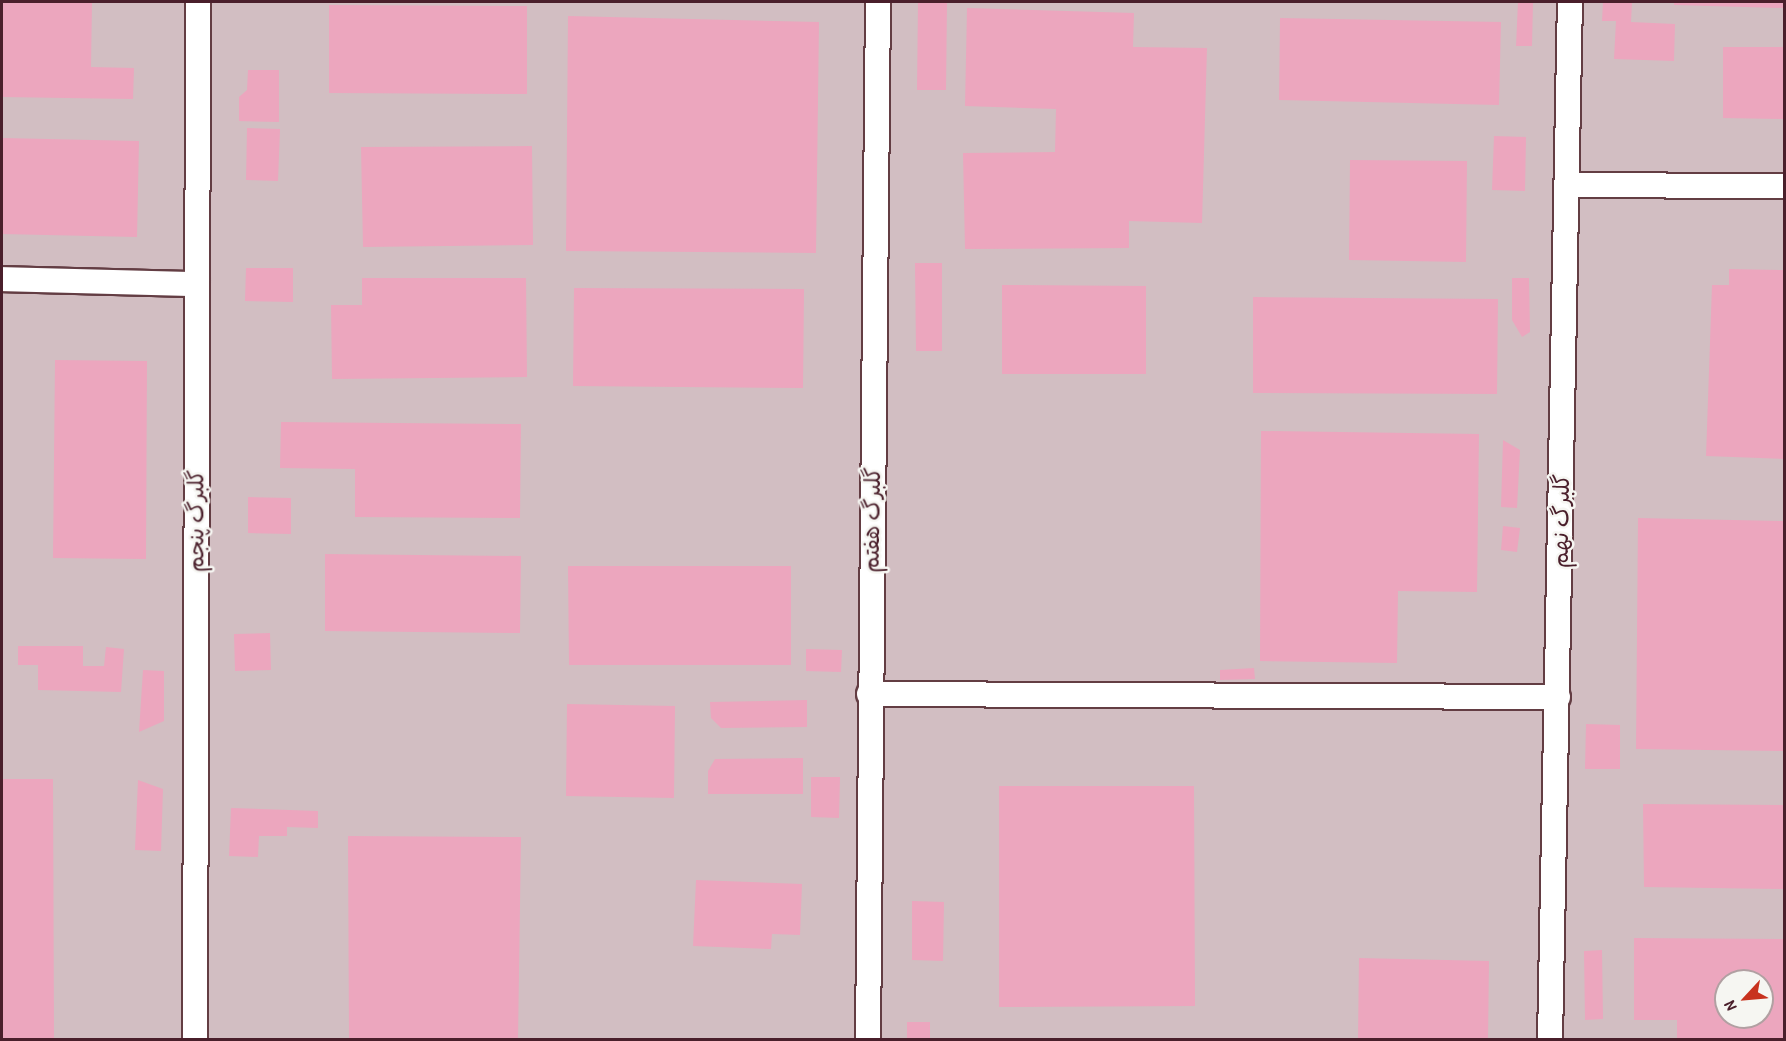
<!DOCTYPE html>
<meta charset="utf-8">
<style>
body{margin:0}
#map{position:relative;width:1786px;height:1041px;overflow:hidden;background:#f0e4cb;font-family:"Patrick Hand","Playpen Sans Arabic",sans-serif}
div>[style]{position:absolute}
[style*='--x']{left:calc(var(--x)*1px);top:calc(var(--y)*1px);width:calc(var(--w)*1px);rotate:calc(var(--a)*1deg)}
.industrial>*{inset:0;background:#d2bec2}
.building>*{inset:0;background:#eca6be}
.roads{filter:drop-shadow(2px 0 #633d43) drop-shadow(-2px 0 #633d43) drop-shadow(0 2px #633d43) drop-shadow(0 -2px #633d43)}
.minor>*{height:24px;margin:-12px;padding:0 12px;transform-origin:12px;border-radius:12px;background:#fff}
span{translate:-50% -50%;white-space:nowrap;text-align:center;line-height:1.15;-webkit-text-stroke:5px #f6f6f2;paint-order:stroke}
.street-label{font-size:22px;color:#4a1f2b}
.frame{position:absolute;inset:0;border:3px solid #4a1f2b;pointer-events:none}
.north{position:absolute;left:1714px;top:969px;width:60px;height:60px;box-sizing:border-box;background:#f6f6f2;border:2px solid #b1a0a2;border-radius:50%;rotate:244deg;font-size:16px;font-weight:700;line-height:24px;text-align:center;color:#4a1f2b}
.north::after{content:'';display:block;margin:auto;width:21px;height:27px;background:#c8321e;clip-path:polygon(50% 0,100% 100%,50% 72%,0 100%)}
</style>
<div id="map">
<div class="industrial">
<i style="clip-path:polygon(evenodd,2px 2px,1784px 2px,1784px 1039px,2px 1040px,2px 2px,1726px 981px,1762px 981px,1762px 1017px,1726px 1017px,1726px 981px)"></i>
</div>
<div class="building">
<i style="clip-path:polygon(2px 2px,92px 2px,91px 67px,134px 68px,133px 99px,2px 97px)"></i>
<i style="clip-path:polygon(918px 2px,947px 2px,946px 90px,917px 90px)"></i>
<i style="clip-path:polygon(1518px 2px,1533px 2px,1532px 46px,1516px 46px)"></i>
<i style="clip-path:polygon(1603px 2px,1632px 2px,1631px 22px,1675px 24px,1674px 61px,1614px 59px,1616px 21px,1602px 21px)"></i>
<i style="clip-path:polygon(1674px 2px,1784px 2px,1784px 8px,1674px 5px)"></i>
<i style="clip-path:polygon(329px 5px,527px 6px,527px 94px,329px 93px)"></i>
<i style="clip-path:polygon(967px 8px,1134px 13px,1133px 47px,1207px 48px,1202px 223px,1129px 221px,1129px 248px,965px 249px,963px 153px,1055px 152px,1056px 109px,965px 106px)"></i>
<i style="clip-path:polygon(568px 16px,819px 22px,816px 253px,566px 251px)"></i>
<i style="clip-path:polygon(1280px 18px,1501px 22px,1499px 105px,1279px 100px)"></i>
<i style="clip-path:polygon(1723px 47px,1784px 47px,1784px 119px,1723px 118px)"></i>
<i style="clip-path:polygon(248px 70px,279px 70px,279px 122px,239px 121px,239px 97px,247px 90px)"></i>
<i style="clip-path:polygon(247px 128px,280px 129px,278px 181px,246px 180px)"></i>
<i style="clip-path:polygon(1494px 136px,1526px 137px,1525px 191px,1492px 190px)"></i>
<i style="clip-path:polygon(2px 138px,139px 141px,137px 237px,2px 234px)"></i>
<i style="clip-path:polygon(532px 146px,533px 245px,363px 247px,361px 147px)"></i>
<i style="clip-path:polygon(1350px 160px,1467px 161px,1466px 262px,1349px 260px)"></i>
<i style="clip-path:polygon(915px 263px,942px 263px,942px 351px,916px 351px)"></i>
<i style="clip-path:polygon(246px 268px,293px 268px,293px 302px,245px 301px)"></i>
<i style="clip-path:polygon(1729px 269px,1784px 270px,1784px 459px,1706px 456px,1712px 285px,1729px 285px)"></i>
<i style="clip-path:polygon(362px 278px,526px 278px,527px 377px,332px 379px,331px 305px,362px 305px)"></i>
<i style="clip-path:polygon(1512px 278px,1529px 278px,1530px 332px,1522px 337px,1512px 320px)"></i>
<i style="clip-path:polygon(1002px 285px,1146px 286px,1146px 374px,1002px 374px)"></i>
<i style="clip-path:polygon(574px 288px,804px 289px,803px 388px,573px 386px)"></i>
<i style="clip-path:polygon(1253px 297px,1498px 299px,1497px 394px,1253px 393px)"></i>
<i style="clip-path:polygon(55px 360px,147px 361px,146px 559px,53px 558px)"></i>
<i style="clip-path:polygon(281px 422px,521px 424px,520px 518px,355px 517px,355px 469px,280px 468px)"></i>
<i style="clip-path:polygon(1261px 431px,1479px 434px,1477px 592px,1398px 591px,1397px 663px,1260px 661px)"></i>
<i style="clip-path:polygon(1503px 440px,1520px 450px,1517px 508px,1501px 507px)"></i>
<i style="clip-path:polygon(248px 497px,291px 498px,291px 534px,248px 533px)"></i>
<i style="clip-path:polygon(1638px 518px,1784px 521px,1784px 751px,1636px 749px)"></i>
<i style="clip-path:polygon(1503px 526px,1520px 528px,1517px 552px,1501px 550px)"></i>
<i style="clip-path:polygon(325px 554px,521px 556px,520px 633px,325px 631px)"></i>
<i style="clip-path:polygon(568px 566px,791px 566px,791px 665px,569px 665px)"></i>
<i style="clip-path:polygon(270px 633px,271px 670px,235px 671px,234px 634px)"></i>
<i style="clip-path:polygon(18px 646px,83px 646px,83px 666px,104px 666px,106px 647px,124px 649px,121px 692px,38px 690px,38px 665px,18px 665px)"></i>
<i style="clip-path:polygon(806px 649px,842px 650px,841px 672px,806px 671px)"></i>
<i style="clip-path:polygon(1254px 668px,1255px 679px,1220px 680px,1220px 670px)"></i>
<i style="clip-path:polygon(143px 670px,164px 671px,164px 721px,139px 732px)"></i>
<i style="clip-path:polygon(807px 700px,807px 727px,721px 728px,711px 718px,710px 702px)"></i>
<i style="clip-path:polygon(567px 704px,675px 706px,674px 798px,566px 796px)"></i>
<i style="clip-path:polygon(1586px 724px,1620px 725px,1620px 769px,1585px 769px)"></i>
<i style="clip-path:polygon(803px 758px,803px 794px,708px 794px,708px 771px,715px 759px)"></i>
<i style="clip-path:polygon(811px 777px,840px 777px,839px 818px,811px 817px)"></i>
<i style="clip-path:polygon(2px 779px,53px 779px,54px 1040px,2px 1040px)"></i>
<i style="clip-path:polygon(138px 780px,163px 789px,161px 851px,135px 850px)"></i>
<i style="clip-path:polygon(999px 786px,1194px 786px,1195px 1006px,999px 1007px)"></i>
<i style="clip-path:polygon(1643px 804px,1784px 805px,1784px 889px,1644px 887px)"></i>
<i style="clip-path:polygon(231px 808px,318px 811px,318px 828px,287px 827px,287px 836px,259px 836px,258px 857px,229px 856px)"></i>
<i style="clip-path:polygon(348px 836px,521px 837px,518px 1040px,349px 1040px)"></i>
<i style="clip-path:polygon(696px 880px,802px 884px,800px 935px,772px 934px,771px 949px,693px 946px)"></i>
<i style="clip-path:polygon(912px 901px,944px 902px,943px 961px,912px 960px)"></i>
<i style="clip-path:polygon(evenodd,1634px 938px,1784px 939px,1784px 1040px,1677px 1040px,1677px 1020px,1634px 1020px,1634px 938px,1726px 981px,1762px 981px,1762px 1017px,1726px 1017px,1726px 981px)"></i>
<i style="clip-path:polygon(1602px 950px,1603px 1019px,1585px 1020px,1584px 951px)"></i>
<i style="clip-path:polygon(1359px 958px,1489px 961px,1488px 1040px,1358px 1040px)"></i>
<i style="clip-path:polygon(907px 1022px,930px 1022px,930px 1040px,907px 1040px)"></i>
</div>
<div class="roads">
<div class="minor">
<i style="--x:1568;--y:185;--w:216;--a:0.3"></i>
<i style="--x:2;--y:279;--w:195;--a:1.5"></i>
<i style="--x:869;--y:694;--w:689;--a:0.25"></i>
<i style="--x:195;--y:1040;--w:1038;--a:-89.83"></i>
<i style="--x:868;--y:1040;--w:1038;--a:-89.45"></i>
<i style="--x:1550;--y:1040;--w:1038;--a:-88.9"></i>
</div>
</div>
<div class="street-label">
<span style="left:872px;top:520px;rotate:-89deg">گلبرگ هفتم</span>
<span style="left:196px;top:521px;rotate:-90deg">گلبرگ پنجم</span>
<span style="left:1561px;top:521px;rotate:-89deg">گلبرگ نهم</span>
</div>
<div class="frame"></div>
<div class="north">N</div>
</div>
